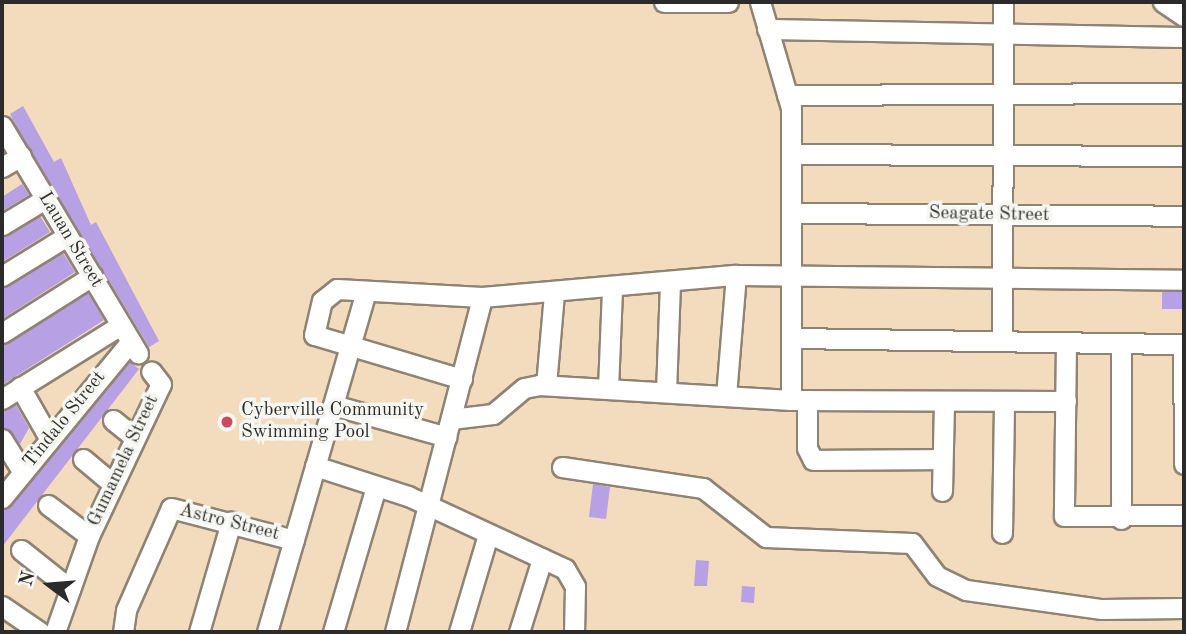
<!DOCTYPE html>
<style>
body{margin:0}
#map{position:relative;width:1186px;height:634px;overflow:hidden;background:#f3dbbe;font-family:"Old Standard TT",serif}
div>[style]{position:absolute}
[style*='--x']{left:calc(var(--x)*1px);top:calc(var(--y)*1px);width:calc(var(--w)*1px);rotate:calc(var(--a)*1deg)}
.building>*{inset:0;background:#b7a0e3}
.roads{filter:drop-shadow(2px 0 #8f8374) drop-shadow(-2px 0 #8f8374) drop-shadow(0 2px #8f8374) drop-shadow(0 -2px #8f8374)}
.minor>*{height:19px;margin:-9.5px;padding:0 9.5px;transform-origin:9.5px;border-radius:9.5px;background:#fff}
.dots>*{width:19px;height:19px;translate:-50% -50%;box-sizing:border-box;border:4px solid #f6f6f2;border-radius:50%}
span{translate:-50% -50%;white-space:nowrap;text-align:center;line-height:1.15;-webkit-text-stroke:7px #f6f6f2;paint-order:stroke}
.street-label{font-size:19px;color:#2b2b2b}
.poi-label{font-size:19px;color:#2b2b2b}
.left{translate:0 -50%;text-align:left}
.frame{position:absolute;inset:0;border:4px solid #2b2b2b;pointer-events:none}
.north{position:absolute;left:14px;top:550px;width:70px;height:70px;-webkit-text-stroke:5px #f6f6f2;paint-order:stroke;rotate:286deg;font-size:19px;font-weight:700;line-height:28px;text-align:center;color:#2b2b2b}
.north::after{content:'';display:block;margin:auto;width:24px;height:32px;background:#2b2b2b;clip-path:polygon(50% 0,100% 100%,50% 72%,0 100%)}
</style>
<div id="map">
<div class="building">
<i style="clip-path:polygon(23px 106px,54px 162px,61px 158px,91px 225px,96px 222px,159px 341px,149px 347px,19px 131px,10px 114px)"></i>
<i style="clip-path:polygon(22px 184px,29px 195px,2px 211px,2px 197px)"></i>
<i style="clip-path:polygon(40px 216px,50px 232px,2px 262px,2px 237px)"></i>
<i style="clip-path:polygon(63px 253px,75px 272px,2px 319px,2px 288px)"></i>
<i style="clip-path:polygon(1162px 292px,1184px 292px,1184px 309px,1162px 309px)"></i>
<i style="clip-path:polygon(88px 293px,104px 320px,2px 385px,2px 345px)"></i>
<i style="clip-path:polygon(130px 362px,139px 369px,2px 547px,2px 513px)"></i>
<i style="clip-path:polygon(16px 405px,29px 428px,20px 444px,2px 427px,2px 411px)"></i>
<i style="clip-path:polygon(593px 484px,610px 487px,606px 519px,589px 517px)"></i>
<i style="clip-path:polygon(696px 560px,709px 561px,707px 586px,694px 586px)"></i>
<i style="clip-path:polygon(742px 586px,755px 587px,754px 603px,741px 602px)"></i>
</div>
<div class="roads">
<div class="minor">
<i style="--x:664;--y:2;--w:64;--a:0"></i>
<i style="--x:760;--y:2;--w:110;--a:73.7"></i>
<i style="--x:791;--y:108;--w:292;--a:90"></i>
<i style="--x:1163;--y:2;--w:25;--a:34"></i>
<i style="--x:767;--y:29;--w:417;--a:1.1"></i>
<i style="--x:787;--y:95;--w:397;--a:-0.3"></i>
<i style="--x:2;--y:126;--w:265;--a:59.1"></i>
<i style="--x:793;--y:154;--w:391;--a:0.3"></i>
<i style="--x:2;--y:167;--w:22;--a:-30"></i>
<i style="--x:793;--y:213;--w:391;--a:0.4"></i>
<i style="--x:2;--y:225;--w:50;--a:-31.2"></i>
<i style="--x:2;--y:276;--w:76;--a:-31.6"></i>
<i style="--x:2;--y:333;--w:107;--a:-32.3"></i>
<i style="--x:1002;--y:337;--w:335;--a:-89.8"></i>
<i style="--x:793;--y:338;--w:391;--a:0.9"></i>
<i style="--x:1066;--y:342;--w:174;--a:90.7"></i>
<i style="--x:1064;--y:516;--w:120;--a:-0.5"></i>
<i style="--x:1183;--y:344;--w:120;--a:89.5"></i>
<i style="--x:462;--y:379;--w:154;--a:-163.4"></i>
<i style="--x:314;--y:335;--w:35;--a:-77"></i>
<i style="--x:322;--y:301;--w:19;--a:-39"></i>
<i style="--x:337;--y:289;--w:145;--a:3.2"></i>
<i style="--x:482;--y:297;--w:255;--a:-5"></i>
<i style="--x:736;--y:275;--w:448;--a:0.6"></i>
<i style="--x:546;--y:385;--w:92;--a:-85"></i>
<i style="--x:20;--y:387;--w:56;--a:60.3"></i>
<i style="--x:608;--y:389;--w:99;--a:-87.7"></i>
<i style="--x:666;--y:392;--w:109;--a:-87.9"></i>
<i style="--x:726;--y:396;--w:121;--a:-85.3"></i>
<i style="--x:2;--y:399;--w:140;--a:-31.9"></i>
<i style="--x:807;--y:400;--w:48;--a:90"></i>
<i style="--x:807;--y:448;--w:13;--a:63"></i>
<i style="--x:813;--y:460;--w:129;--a:-0.4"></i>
<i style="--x:333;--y:405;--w:118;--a:15.7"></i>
<i style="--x:451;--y:419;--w:42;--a:-6.8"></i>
<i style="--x:493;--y:414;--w:40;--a:-40"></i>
<i style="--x:524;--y:388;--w:15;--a:-11"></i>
<i style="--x:539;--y:385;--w:252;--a:3.4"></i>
<i style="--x:791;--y:400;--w:275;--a:0.2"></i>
<i style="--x:113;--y:420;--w:28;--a:39"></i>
<i style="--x:2;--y:439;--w:39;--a:58"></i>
<i style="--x:83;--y:459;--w:39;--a:40"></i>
<i style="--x:315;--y:466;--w:98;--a:17.9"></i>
<i style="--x:408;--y:496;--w:173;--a:24.9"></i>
<i style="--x:565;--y:569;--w:20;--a:60"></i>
<i style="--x:575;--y:586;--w:46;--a:91.2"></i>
<i style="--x:562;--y:467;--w:143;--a:8.5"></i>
<i style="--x:703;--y:488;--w:80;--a:37.9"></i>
<i style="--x:766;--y:537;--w:146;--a:2.4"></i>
<i style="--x:912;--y:543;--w:41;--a:52.9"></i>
<i style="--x:937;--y:576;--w:32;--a:26"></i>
<i style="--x:966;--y:590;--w:137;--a:8"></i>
<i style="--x:1102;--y:609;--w:82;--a:-0.7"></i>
<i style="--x:942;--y:491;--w:90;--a:-88.7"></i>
<i style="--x:2;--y:498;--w:202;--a:-50.6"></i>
<i style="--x:48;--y:505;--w:51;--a:37.1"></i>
<i style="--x:1121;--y:519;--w:174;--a:-90"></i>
<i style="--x:1002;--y:533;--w:132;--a:-89.1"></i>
<i style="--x:21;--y:550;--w:63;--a:38.5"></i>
<i style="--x:2;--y:606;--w:46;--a:34.4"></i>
<i style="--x:55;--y:632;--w:102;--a:-70.5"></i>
<i style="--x:89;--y:536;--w:168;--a:-64.7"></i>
<i style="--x:161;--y:384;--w:16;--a:-128"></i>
<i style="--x:123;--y:632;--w:22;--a:-82"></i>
<i style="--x:126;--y:610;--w:111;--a:-66.2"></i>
<i style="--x:171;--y:508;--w:127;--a:14.6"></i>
<i style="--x:199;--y:632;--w:115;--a:-73.8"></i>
<i style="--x:267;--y:632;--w:355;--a:-73.8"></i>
<i style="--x:333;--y:632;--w:151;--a:-73.5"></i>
<i style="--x:395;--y:632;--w:346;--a:-75.4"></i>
<i style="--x:459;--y:632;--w:101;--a:-73.4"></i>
<i style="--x:519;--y:632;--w:77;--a:-72.5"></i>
</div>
</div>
<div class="dots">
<i style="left:227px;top:422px;background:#d1495b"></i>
</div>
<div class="street-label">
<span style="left:989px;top:215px;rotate:1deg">Seagate Street</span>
<span style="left:70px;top:240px;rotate:59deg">Lauan Street</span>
<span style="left:65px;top:420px;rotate:-51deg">Tindalo Street</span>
<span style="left:124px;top:461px;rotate:-65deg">Gumamela Street</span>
<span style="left:229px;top:523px;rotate:14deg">Astro Street</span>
</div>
<div class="poi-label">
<span class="left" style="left:241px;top:422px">Cyberville Community<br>Swimming Pool</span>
</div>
<div class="frame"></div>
<div class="north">N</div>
</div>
